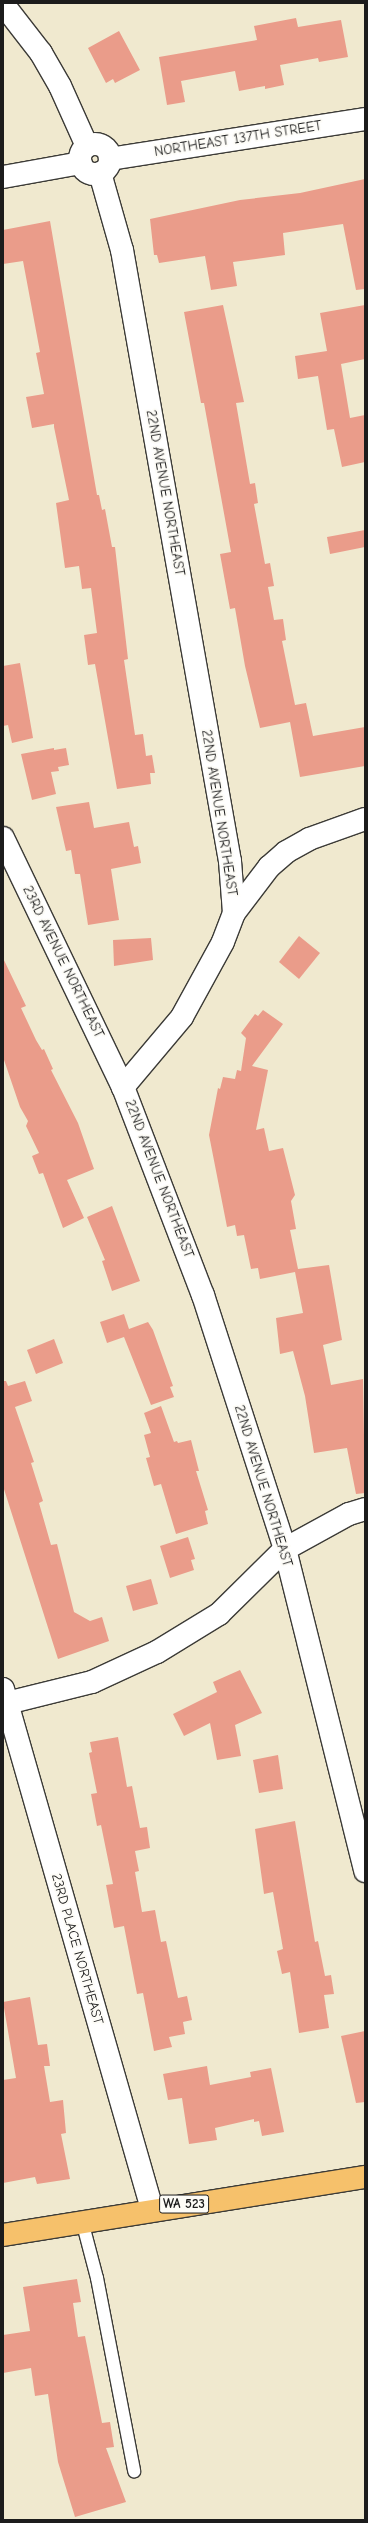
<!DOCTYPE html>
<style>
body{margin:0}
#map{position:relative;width:368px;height:2523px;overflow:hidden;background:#f0e9cf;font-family:"Comic Neue",sans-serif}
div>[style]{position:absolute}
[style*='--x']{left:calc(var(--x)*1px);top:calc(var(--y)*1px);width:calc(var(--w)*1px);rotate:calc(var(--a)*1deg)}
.building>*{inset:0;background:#ea9c8a}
.roads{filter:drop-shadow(1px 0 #3c3b37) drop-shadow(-1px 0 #3c3b37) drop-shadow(0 1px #3c3b37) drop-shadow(0 -1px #3c3b37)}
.lane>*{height:12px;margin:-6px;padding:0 6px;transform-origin:6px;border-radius:6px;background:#fff}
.street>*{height:22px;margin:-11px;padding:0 11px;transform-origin:11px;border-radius:11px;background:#fff}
.street>.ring{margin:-11px;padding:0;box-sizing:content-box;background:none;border:22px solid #fff;border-radius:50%}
.primary>*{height:22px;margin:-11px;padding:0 11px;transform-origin:11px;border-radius:11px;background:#f6c16b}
span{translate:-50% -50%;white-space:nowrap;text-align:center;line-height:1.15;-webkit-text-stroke:4px #fdfcf7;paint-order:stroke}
.shield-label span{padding:1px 3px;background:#fdfcf7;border:1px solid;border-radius:3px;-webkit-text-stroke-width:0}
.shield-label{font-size:13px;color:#1c1c1c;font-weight:700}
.street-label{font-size:14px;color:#1c1c1c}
.frame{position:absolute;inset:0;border:4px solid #1c1c1c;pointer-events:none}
</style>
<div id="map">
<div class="building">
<i style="clip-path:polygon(296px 18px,298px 27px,341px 20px,348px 57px,319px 62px,318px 58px,280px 65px,284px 85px,265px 89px,265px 86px,239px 91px,235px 71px,181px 81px,185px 102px,167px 105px,159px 57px,257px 40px,254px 26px)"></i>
<i style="clip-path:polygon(119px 31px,140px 70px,115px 83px,113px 79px,106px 83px,88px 48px)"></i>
<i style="clip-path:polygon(365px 179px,365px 289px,356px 290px,343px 224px,283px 233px,285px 255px,233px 262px,237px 286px,211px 290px,205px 256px,159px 263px,157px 255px,154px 255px,150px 219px,240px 200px,300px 193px)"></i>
<i style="clip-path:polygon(50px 221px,97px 495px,99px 495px,102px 510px,105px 509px,112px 547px,115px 547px,128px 659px,124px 660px,135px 735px,143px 734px,146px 756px,152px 755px,155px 773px,150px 773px,151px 784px,117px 789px,95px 664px,88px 665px,84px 635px,97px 633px,91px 588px,82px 589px,79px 566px,65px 568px,56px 503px,69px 500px,54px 427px,54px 424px,32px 428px,26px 397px,44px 394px,36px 353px,40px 352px,23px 261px,3px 264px,3px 230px)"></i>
<i style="clip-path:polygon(223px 305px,244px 402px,236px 403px,250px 484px,255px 483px,258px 503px,254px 504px,265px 564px,270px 563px,274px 586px,268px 587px,274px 620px,283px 619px,286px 640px,282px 641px,295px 705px,306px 703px,313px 736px,365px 727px,365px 766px,300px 777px,290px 722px,260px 728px,245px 666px,235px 608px,230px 609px,220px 554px,231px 552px,204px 403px,201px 403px,184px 312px)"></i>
<i style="clip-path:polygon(365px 305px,365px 359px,341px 364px,350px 418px,365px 415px,365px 462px,342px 467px,334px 429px,327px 430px,318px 376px,298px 379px,295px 356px,327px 351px,320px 313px)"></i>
<i style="clip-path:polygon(365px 530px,365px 547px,330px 554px,327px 537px)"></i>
<i style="clip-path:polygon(20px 663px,33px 738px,12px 743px,8px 725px,3px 726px,3px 666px)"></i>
<i style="clip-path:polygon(54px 748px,54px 750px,66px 748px,69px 765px,58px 767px,59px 771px,51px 772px,56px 794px,32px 800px,21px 754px)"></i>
<i style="clip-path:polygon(89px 802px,94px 828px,129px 822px,134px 847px,138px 846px,141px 863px,111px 869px,119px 920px,88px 925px,80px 874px,75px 874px,71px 850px,66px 851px,56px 807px)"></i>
<i style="clip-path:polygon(299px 936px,320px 953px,299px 979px,279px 962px)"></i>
<i style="clip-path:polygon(151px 938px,153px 960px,114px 966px,113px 940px)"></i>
<i style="clip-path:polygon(3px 958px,26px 1006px,21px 1008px,36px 1040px,42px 1050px,44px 1049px,53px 1069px,51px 1070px,78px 1123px,94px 1169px,67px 1180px,84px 1218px,63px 1228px,43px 1173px,39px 1174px,32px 1156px,39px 1153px,26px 1126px,28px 1121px,20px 1107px,3px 1057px)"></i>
<i style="clip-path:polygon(263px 1010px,283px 1024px,252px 1066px,268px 1070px,256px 1130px,264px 1128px,269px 1151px,283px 1148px,295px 1195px,291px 1201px,296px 1229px,290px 1230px,298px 1269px,329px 1265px,342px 1340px,323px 1345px,331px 1385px,363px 1379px,365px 1493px,356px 1494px,347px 1448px,314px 1453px,305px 1396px,293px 1351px,280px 1354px,276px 1318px,303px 1313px,295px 1272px,260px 1279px,258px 1268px,251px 1269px,244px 1235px,237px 1236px,235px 1225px,227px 1227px,209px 1135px,218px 1088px,220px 1089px,223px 1077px,235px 1079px,237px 1070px,241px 1071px,246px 1038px,241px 1033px,255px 1014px,258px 1016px)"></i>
<i style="clip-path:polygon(112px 1206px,140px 1281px,112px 1291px,102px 1261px,105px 1260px,87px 1217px)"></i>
<i style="clip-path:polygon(124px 1314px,129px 1329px,148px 1322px,153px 1330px,173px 1386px,170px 1387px,174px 1397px,151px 1405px,124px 1337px,107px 1343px,100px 1322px)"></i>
<i style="clip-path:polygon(54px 1339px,63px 1363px,36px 1374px,27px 1350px)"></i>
<i style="clip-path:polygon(3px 1381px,6px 1381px,8px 1386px,25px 1381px,32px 1401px,15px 1407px,34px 1462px,31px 1463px,43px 1501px,39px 1503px,51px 1545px,57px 1544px,74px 1612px,90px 1621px,102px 1617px,109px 1641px,58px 1659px,3px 1486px)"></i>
<i style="clip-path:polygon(161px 1406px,174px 1442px,177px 1441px,178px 1443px,191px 1440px,199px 1471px,196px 1471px,208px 1510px,205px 1511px,208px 1524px,176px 1534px,161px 1484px,154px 1486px,146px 1458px,150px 1457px,144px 1435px,151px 1433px,144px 1413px)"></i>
<i style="clip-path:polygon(188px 1537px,195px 1559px,191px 1560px,194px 1570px,170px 1578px,160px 1546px)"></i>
<i style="clip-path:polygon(151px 1579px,158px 1604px,133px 1611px,126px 1586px)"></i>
<i style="clip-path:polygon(240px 1670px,262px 1713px,235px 1725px,241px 1756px,217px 1760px,210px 1723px,184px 1736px,173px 1714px,217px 1692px,213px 1682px)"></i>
<i style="clip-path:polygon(118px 1737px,127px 1787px,132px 1786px,140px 1828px,147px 1827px,150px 1848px,135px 1851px,139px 1871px,135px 1872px,142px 1912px,155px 1910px,161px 1942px,166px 1941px,178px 1998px,187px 1996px,192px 2020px,183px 2022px,185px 2034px,169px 2037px,172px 2047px,154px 2051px,143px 1993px,137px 1994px,124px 1926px,114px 1928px,106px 1885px,113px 1884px,101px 1825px,97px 1826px,91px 1794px,97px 1793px,89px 1753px,92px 1752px,90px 1742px)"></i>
<i style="clip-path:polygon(278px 1755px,283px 1789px,259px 1793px,253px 1760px)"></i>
<i style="clip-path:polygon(295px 1821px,315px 1942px,318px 1941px,325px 1976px,331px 1975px,334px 1994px,324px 1995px,329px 2028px,299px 2033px,290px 1972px,282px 1974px,277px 1951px,283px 1949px,273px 1892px,264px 1894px,255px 1829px)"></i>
<i style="clip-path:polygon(30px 1997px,38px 2045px,47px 2044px,50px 2066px,44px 2066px,50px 2102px,63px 2100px,66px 2133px,61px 2134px,70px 2179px,37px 2184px,35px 2177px,3px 2183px,3px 2080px,16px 2078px,3px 2002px)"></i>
<i style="clip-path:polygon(365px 2031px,365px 2102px,356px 2103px,341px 2036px)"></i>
<i style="clip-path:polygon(207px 2066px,210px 2085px,251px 2077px,250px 2072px,271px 2068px,284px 2132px,262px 2136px,259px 2121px,254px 2122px,254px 2119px,215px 2128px,217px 2140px,189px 2144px,182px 2098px,168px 2100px,163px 2074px)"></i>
<i style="clip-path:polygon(77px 2279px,81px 2302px,73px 2303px,78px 2337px,85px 2336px,102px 2423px,110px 2422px,114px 2447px,106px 2448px,126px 2502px,75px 2517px,58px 2462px,48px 2394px,35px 2396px,31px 2368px,3px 2373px,3px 2335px,30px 2331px,23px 2287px)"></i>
</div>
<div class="roads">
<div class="lane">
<i style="--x:82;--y:2221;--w:59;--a:75.3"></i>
<i style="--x:97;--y:2278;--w:197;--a:79.1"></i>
</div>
<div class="street">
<i style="--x:3;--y:4;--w:62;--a:52.2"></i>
<i style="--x:41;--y:53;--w:38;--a:60"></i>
<i style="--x:60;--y:86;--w:66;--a:65.8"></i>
<i class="ring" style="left:80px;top:144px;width:8px;height:8px"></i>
<i style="--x:110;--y:159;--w:258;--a:-8.9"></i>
<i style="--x:100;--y:173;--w:80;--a:74.1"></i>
<i style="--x:122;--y:250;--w:620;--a:79.98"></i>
<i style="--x:230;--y:861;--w:52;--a:85.6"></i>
<i style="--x:234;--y:913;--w:31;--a:111"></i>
<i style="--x:223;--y:942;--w:85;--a:118.7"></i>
<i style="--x:182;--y:1017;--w:92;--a:130.1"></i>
<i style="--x:3;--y:177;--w:79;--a:-10.2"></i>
<i style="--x:3;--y:838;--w:276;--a:64.3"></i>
<i style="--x:123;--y:1087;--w:223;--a:69"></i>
<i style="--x:203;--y:1295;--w:267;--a:72.1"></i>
<i style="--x:285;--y:1549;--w:332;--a:76"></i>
<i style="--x:234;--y:913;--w:58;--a:-52.7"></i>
<i style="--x:269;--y:867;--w:23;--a:-41"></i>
<i style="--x:286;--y:852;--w:26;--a:-29"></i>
<i style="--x:309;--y:839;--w:59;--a:-19.7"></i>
<i style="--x:3;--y:1689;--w:541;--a:74.01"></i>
<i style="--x:3;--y:1704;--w:92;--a:-13.9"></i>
<i style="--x:92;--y:1682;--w:72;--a:-24.8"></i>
<i style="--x:157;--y:1652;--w:73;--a:-31.5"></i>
<i style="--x:219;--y:1614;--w:93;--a:-44.6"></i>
<i style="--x:285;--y:1549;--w:73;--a:-28.7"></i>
<i style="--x:349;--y:1514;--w:17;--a:-17"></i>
</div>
<div class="primary">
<i style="--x:3;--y:2235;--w:367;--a:-9.1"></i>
</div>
</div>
<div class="shield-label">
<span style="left:184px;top:2204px">WA 523</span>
</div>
<div class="street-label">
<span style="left:238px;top:139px;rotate:-9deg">NORTHEAST 137TH STREET</span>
<span style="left:165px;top:493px;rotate:80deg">22ND AVENUE NORTHEAST</span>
<span style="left:219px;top:813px;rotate:81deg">22ND AVENUE NORTHEAST</span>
<span style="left:63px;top:962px;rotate:64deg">23RD AVENUE NORTHEAST</span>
<span style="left:159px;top:1179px;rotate:69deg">22ND AVENUE NORTHEAST</span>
<span style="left:263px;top:1486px;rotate:73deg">22ND AVENUE NORTHEAST</span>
<span style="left:77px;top:1949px;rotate:74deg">23RD PLACE NORTHEAST</span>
</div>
<div class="frame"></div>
</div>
